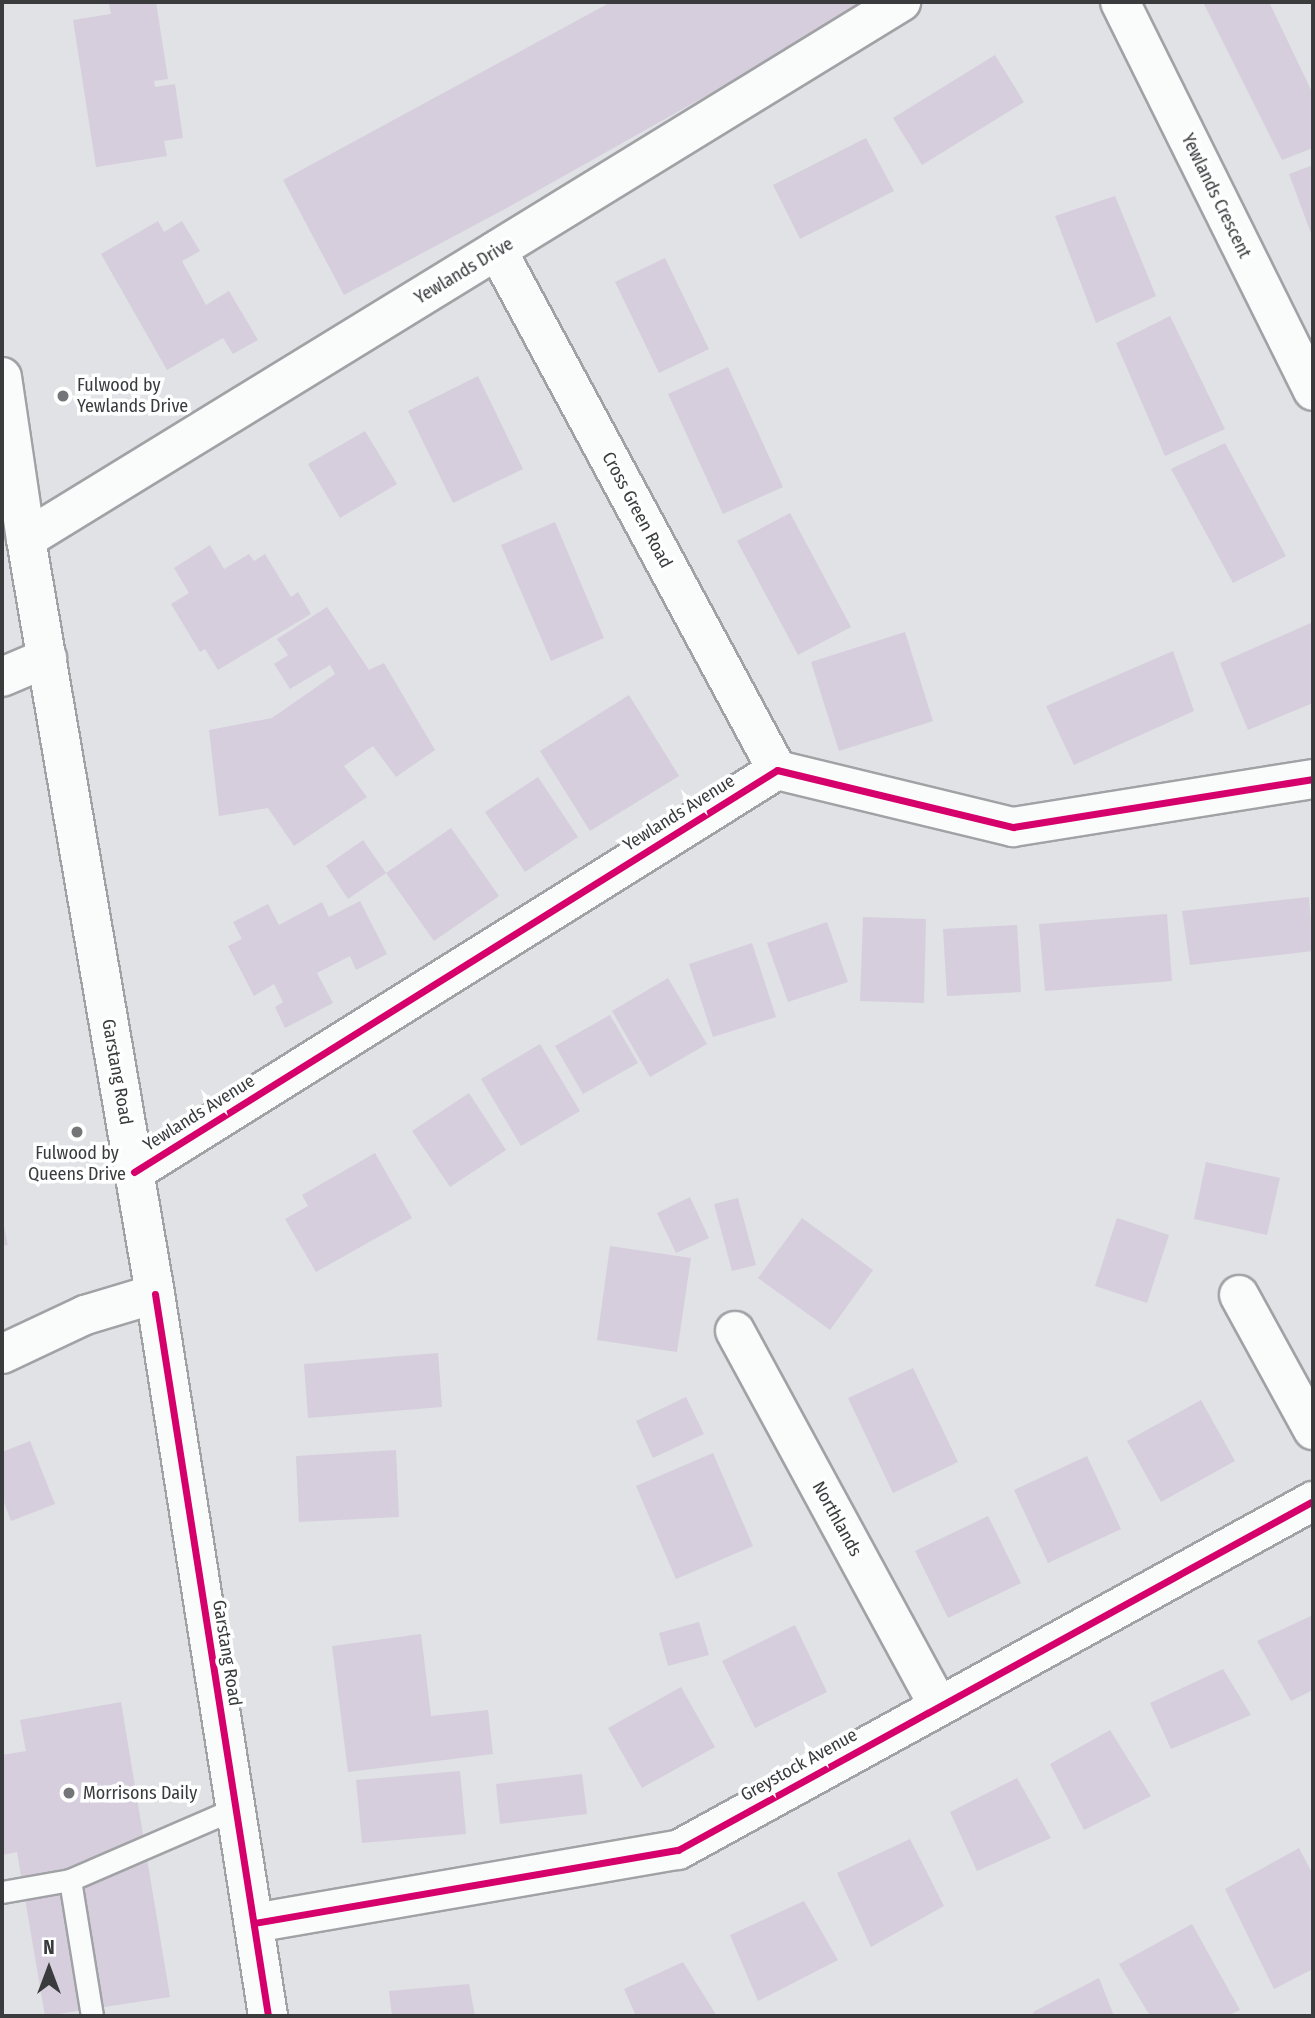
<!DOCTYPE html>
<style>
body{margin:0}
#map{position:relative;width:1315px;height:2018px;overflow:hidden;background:#e0e2e5;font-family:"Fira Sans Condensed",sans-serif}
div>[style]{position:absolute}
[style*='--x']{left:calc(var(--x)*1px);top:calc(var(--y)*1px);width:calc(var(--w)*1px);rotate:calc(var(--a)*1deg)}
.building>*{inset:0;background:#d6cedd}
.roads{filter:drop-shadow(2px 0 #a1a2a5) drop-shadow(-2px 0 #a1a2a5) drop-shadow(0 2px #a1a2a5) drop-shadow(0 -2px #a1a2a5)}
.lane>*{height:21px;margin:-10.5px;padding:0 10.5px;transform-origin:10.5px;border-radius:10.5px;background:#fafbfb}
.street>*{height:38px;margin:-19px;padding:0 19px;transform-origin:19px;border-radius:19px;background:#fafbfb}
.highway>*{height:38px;margin:-19px;padding:0 19px;transform-origin:19px;border-radius:19px;background:#fafbfb}
.cycleway>*{height:7px;margin:-3.5px;padding:0 3.5px;transform-origin:3.5px;border-radius:3.5px;background:#d6006c}
.dots>*{width:19px;height:19px;translate:-50% -50%;box-sizing:border-box;border:4px solid #fff;border-radius:50%}
span{translate:-50% -50%;white-space:nowrap;text-align:center;line-height:1.15;-webkit-text-stroke:7px #fff;paint-order:stroke}
.street-label{font-size:18px;color:#393b3d}
.poi-label{font-size:18px;color:#393b3d}
.left{translate:0 -50%;text-align:left}
.frame{position:absolute;inset:0;border:4px solid #393b3d;pointer-events:none}
.north{position:absolute;left:14px;top:1934px;width:70px;height:70px;-webkit-text-stroke:5px #fff;paint-order:stroke;rotate:0deg;font-size:19px;font-weight:700;line-height:28px;text-align:center;color:#393b3d}
.north::after{content:'';display:block;margin:auto;width:24px;height:32px;background:#393b3d;clip-path:polygon(50% 0,100% 100%,50% 72%,0 100%)}
</style>
<div id="map">
<div class="building">
<i style="clip-path:polygon(121px 2px,156px 2px,168px 79px,154px 81px,155px 87px,175px 84px,183px 138px,164px 141px,167px 156px,96px 167px,73px 20px,111px 14px,109px 4px)"></i>
<i style="clip-path:polygon(611px 2px,873px 2px,514px 204px,344px 295px,283px 180px)"></i>
<i style="clip-path:polygon(1203px 2px,1269px 2px,1313px 94px,1313px 148px,1282px 160px)"></i>
<i style="clip-path:polygon(995px 55px,1024px 102px,922px 165px,893px 118px)"></i>
<i style="clip-path:polygon(866px 138px,894px 191px,800px 239px,773px 185px)"></i>
<i style="clip-path:polygon(1313px 165px,1313px 239px,1289px 174px)"></i>
<i style="clip-path:polygon(1115px 196px,1156px 296px,1096px 323px,1055px 216px)"></i>
<i style="clip-path:polygon(158px 221px,164px 232px,182px 221px,200px 251px,182px 261px,206px 305px,229px 291px,258px 340px,233px 354px,223px 338px,167px 370px,101px 254px)"></i>
<i style="clip-path:polygon(665px 258px,709px 349px,659px 373px,615px 282px)"></i>
<i style="clip-path:polygon(1170px 316px,1225px 429px,1165px 456px,1116px 343px)"></i>
<i style="clip-path:polygon(728px 367px,783px 487px,723px 514px,668px 394px)"></i>
<i style="clip-path:polygon(478px 376px,523px 469px,453px 503px,408px 411px)"></i>
<i style="clip-path:polygon(365px 431px,397px 484px,340px 518px,308px 464px)"></i>
<i style="clip-path:polygon(1225px 443px,1286px 556px,1233px 583px,1171px 469px)"></i>
<i style="clip-path:polygon(790px 513px,851px 627px,798px 655px,737px 541px)"></i>
<i style="clip-path:polygon(555px 522px,604px 638px,551px 661px,501px 545px)"></i>
<i style="clip-path:polygon(210px 545px,224px 569px,249px 554px,254px 561px,265px 554px,291px 597px,298px 592px,311px 614px,218px 670px,205px 649px,200px 652px,171px 604px,189px 593px,174px 568px)"></i>
<i style="clip-path:polygon(327px 607px,369px 670px,384px 663px,435px 750px,396px 777px,373px 746px,344px 766px,367px 797px,294px 846px,268px 808px,219px 816px,209px 730px,272px 718px,335px 674px,330px 665px,290px 689px,274px 664px,288px 655px,277px 639px)"></i>
<i style="clip-path:polygon(1313px 622px,1313px 703px,1248px 730px,1220px 663px)"></i>
<i style="clip-path:polygon(905px 632px,933px 721px,839px 751px,811px 662px)"></i>
<i style="clip-path:polygon(1173px 651px,1194px 711px,1074px 765px,1046px 706px)"></i>
<i style="clip-path:polygon(629px 695px,679px 776px,590px 831px,540px 751px)"></i>
<i style="clip-path:polygon(538px 777px,578px 837px,525px 872px,485px 812px)"></i>
<i style="clip-path:polygon(451px 828px,499px 896px,434px 941px,386px 873px,348px 899px,326px 866px,363px 840px,386px 873px)"></i>
<i style="clip-path:polygon(1309px 897px,1313px 951px,1190px 965px,1182px 911px)"></i>
<i style="clip-path:polygon(360px 901px,387px 954px,356px 970px,350px 956px,317px 973px,333px 1003px,285px 1028px,275px 1007px,283px 1002px,274px 984px,254px 996px,228px 946px,242px 939px,233px 922px,268px 904px,279px 925px,322px 902px,329px 917px)"></i>
<i style="clip-path:polygon(1167px 914px,1172px 981px,1045px 991px,1039px 924px)"></i>
<i style="clip-path:polygon(863px 917px,926px 919px,924px 1003px,860px 1001px)"></i>
<i style="clip-path:polygon(827px 922px,848px 982px,788px 1002px,767px 943px)"></i>
<i style="clip-path:polygon(1017px 925px,1021px 992px,947px 996px,943px 929px)"></i>
<i style="clip-path:polygon(752px 943px,776px 1017px,713px 1037px,689px 964px)"></i>
<i style="clip-path:polygon(668px 978px,707px 1044px,650px 1077px,612px 1011px)"></i>
<i style="clip-path:polygon(610px 1015px,638px 1063px,583px 1094px,555px 1046px)"></i>
<i style="clip-path:polygon(540px 1044px,580px 1111px,521px 1146px,481px 1079px)"></i>
<i style="clip-path:polygon(469px 1093px,506px 1150px,450px 1187px,412px 1131px)"></i>
<i style="clip-path:polygon(375px 1153px,412px 1218px,316px 1272px,285px 1219px,308px 1206px,302px 1195px)"></i>
<i style="clip-path:polygon(1206px 1162px,1280px 1178px,1267px 1235px,1194px 1219px)"></i>
<i style="clip-path:polygon(690px 1197px,709px 1238px,676px 1253px,657px 1213px)"></i>
<i style="clip-path:polygon(738px 1198px,756px 1265px,732px 1271px,714px 1204px)"></i>
<i style="clip-path:polygon(2px 1217px,8px 1245px,2px 1246px)"></i>
<i style="clip-path:polygon(802px 1218px,873px 1270px,830px 1330px,758px 1278px)"></i>
<i style="clip-path:polygon(1117px 1218px,1169px 1235px,1147px 1303px,1095px 1286px)"></i>
<i style="clip-path:polygon(610px 1246px,691px 1258px,677px 1352px,597px 1340px)"></i>
<i style="clip-path:polygon(438px 1353px,442px 1407px,308px 1418px,304px 1364px)"></i>
<i style="clip-path:polygon(913px 1368px,958px 1462px,893px 1493px,848px 1398px)"></i>
<i style="clip-path:polygon(686px 1397px,704px 1434px,653px 1458px,636px 1421px)"></i>
<i style="clip-path:polygon(1201px 1400px,1235px 1461px,1161px 1502px,1127px 1441px)"></i>
<i style="clip-path:polygon(30px 1441px,55px 1504px,11px 1521px,2px 1497px,2px 1452px)"></i>
<i style="clip-path:polygon(396px 1450px,399px 1517px,299px 1522px,296px 1456px)"></i>
<i style="clip-path:polygon(713px 1453px,753px 1546px,676px 1579px,636px 1486px)"></i>
<i style="clip-path:polygon(1087px 1456px,1121px 1529px,1048px 1563px,1014px 1490px)"></i>
<i style="clip-path:polygon(988px 1516px,1021px 1583px,948px 1618px,915px 1551px)"></i>
<i style="clip-path:polygon(1313px 1615px,1313px 1690px,1291px 1701px,1257px 1641px)"></i>
<i style="clip-path:polygon(699px 1622px,709px 1655px,668px 1666px,659px 1633px)"></i>
<i style="clip-path:polygon(795px 1625px,827px 1692px,755px 1728px,722px 1661px)"></i>
<i style="clip-path:polygon(421px 1634px,431px 1716px,488px 1710px,493px 1754px,348px 1772px,332px 1646px)"></i>
<i style="clip-path:polygon(1223px 1669px,1251px 1715px,1171px 1749px,1150px 1703px)"></i>
<i style="clip-path:polygon(681px 1687px,715px 1747px,642px 1788px,608px 1728px)"></i>
<i style="clip-path:polygon(121px 1702px,170px 1997px,45px 2016px,17px 1852px,2px 1855px,2px 1755px,26px 1751px,20px 1720px)"></i>
<i style="clip-path:polygon(1110px 1730px,1151px 1796px,1084px 1830px,1050px 1764px)"></i>
<i style="clip-path:polygon(460px 1771px,466px 1834px,362px 1843px,356px 1780px)"></i>
<i style="clip-path:polygon(582px 1774px,587px 1814px,500px 1824px,496px 1784px)"></i>
<i style="clip-path:polygon(1017px 1778px,1051px 1838px,977px 1871px,950px 1812px)"></i>
<i style="clip-path:polygon(910px 1839px,944px 1906px,871px 1947px,837px 1873px)"></i>
<i style="clip-path:polygon(1299px 1848px,1313px 1875px,1313px 1969px,1274px 1989px,1225px 1889px)"></i>
<i style="clip-path:polygon(804px 1901px,838px 1960px,758px 2001px,730px 1935px)"></i>
<i style="clip-path:polygon(1192px 1924px,1240px 2010px,1227px 2016px,1150px 2016px,1119px 1964px)"></i>
<i style="clip-path:polygon(683px 1962px,717px 2016px,636px 2016px,624px 1989px)"></i>
<i style="clip-path:polygon(1099px 1978px,1114px 2016px,1034px 2016px,1033px 2012px)"></i>
<i style="clip-path:polygon(469px 1984px,475px 2016px,392px 2016px,389px 1991px)"></i>
</div>
<div class="roads">
<div class="lane">
<i style="--x:2;--y:1892;--w:69;--a:-10"></i>
<i style="--x:92;--y:2016;--w:138;--a:-99.2"></i>
<i style="--x:70;--y:1880;--w:181;--a:-23.4"></i>
</div>
<div class="street">
<i style="--x:1120;--y:2;--w:434;--a:63.6"></i>
<i style="--x:497;--y:250;--w:591;--a:61.7"></i>
<i style="--x:26;--y:539;--w:1027;--a:-31.54"></i>
<i style="--x:2;--y:677;--w:49;--a:-22.9"></i>
<i style="--x:134;--y:1172;--w:758;--a:-32.01"></i>
<i style="--x:777;--y:770;--w:243;--a:13.6"></i>
<i style="--x:1013;--y:827;--w:304;--a:-9.1"></i>
<i style="--x:1239;--y:1295;--w:154;--a:61.3"></i>
<i style="--x:735;--y:1331;--w:427;--a:61.5"></i>
<i style="--x:2;--y:1354;--w:92;--a:-25.2"></i>
<i style="--x:85;--y:1315;--w:73;--a:-16.7"></i>
<i style="--x:254;--y:1923;--w:430;--a:-9.8"></i>
<i style="--x:678;--y:1850;--w:725;--a:-28.79"></i>
</div>
<div class="highway">
<i style="--x:2;--y:377;--w:164;--a:81.6"></i>
<i style="--x:26;--y:539;--w:766;--a:80.3"></i>
<i style="--x:155;--y:1294;--w:731;--a:81.1"></i>
</div>
</div>
<div class="cycleway">
<i style="--x:134;--y:1172;--w:758;--a:-32.01"></i>
<i style="--x:777;--y:770;--w:243;--a:13.6"></i>
<i style="--x:1013;--y:827;--w:304;--a:-9.1"></i>
<i style="--x:155;--y:1294;--w:731;--a:81.1"></i>
<i style="--x:254;--y:1923;--w:430;--a:-9.8"></i>
<i style="--x:678;--y:1850;--w:725;--a:-28.79"></i>
</div>
<div class="dots">
<i style="left:63px;top:396px;background:#737578"></i>
<i style="left:77px;top:1132px;background:#737578"></i>
<i style="left:69px;top:1793px;background:#737578"></i>
</div>
<div class="street-label">
<span style="left:1216px;top:196px;rotate:64deg">Yewlands Crescent</span>
<span style="left:464px;top:271px;rotate:-31deg">Yewlands Drive</span>
<span style="left:637px;top:510px;rotate:62deg">Cross Green Road</span>
<span style="left:679px;top:813px;rotate:-32deg">Yewlands Avenue</span>
<span style="left:117px;top:1072px;rotate:80deg">Garstang Road</span>
<span style="left:199px;top:1113px;rotate:-32deg">Yewlands Avenue</span>
<span style="left:837px;top:1519px;rotate:61deg">Northlands</span>
<span style="left:227px;top:1653px;rotate:81deg">Garstang Road</span>
<span style="left:799px;top:1765px;rotate:-29deg">Greystock Avenue</span>
</div>
<div class="poi-label">
<span class="left" style="left:77px;top:396px">Fulwood by<br>Yewlands Drive</span>
<span style="left:77px;top:1164px">Fulwood by<br>Queens Drive</span>
<span class="left" style="left:83px;top:1793px">Morrisons Daily</span>
</div>
<div class="frame"></div>
<div class="north">N</div>
</div>
